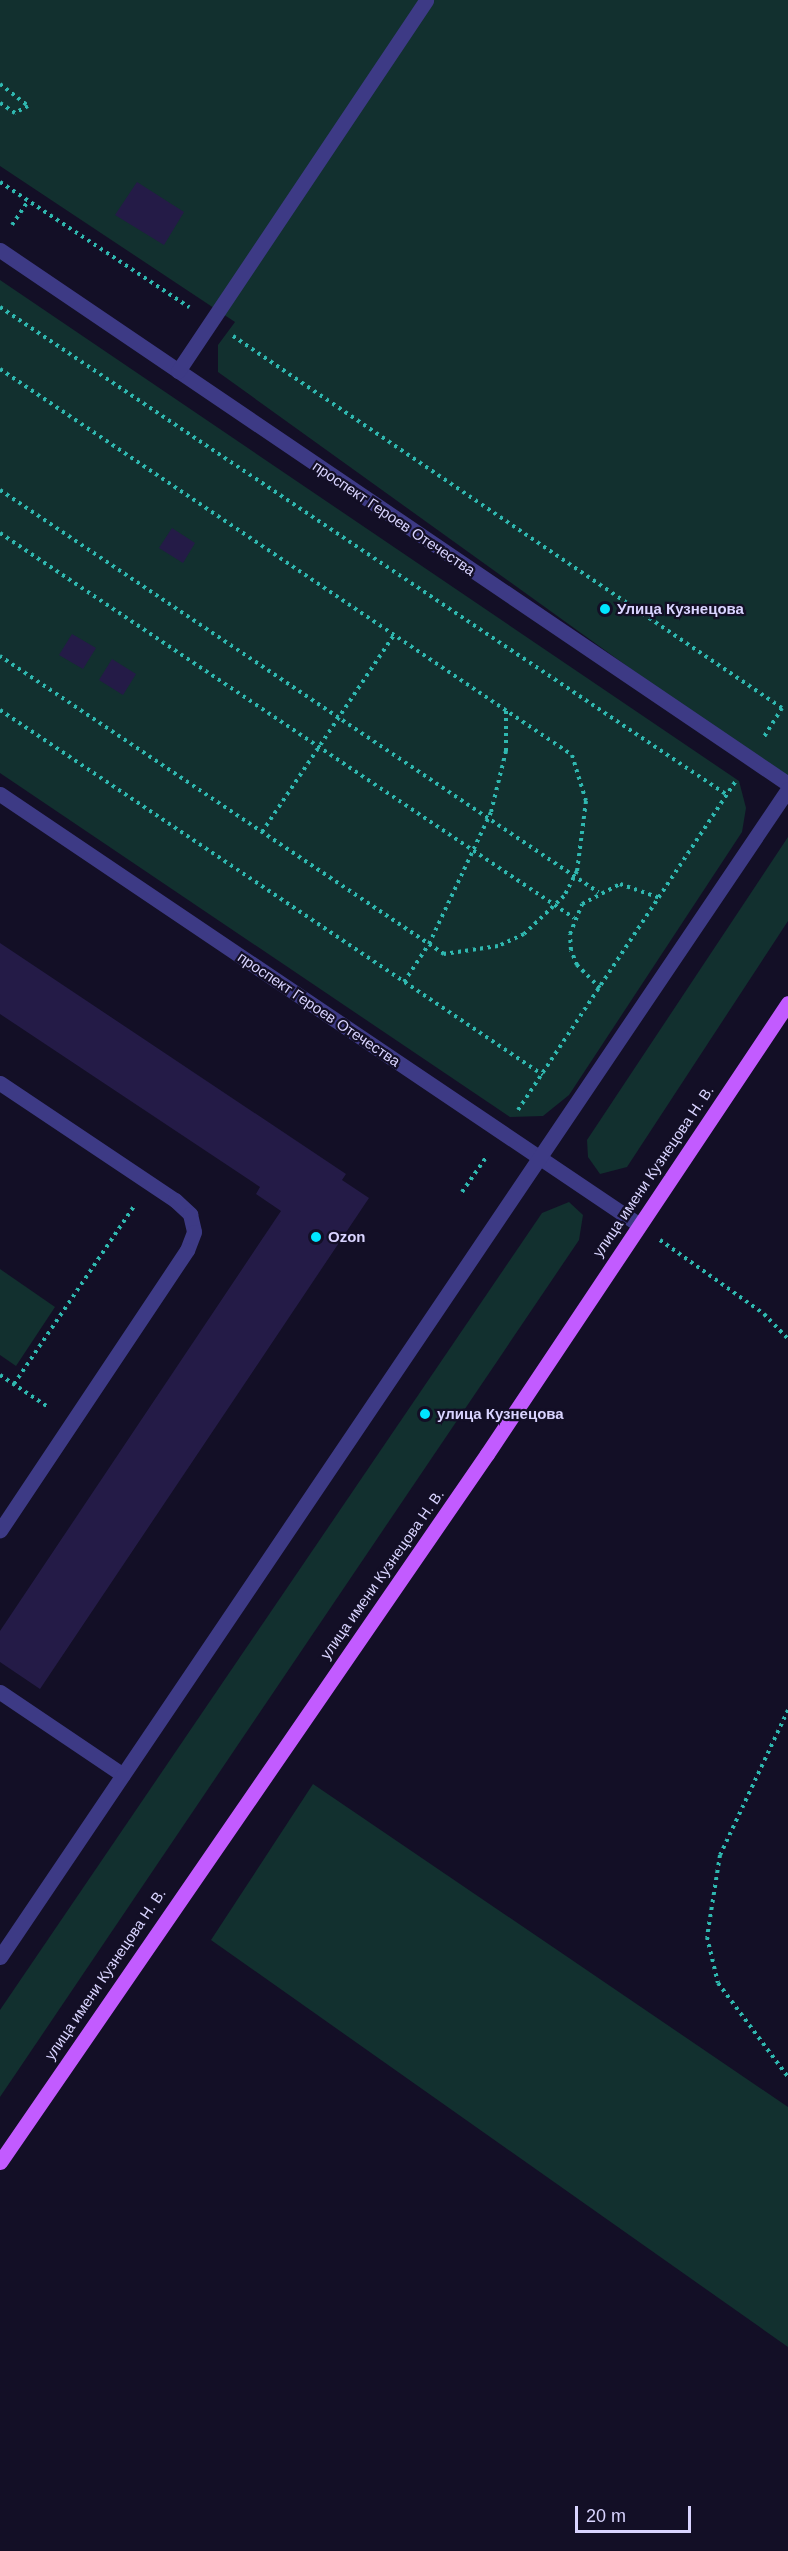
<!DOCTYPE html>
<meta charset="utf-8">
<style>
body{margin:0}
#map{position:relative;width:788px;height:2551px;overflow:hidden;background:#130f26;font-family:Arial,sans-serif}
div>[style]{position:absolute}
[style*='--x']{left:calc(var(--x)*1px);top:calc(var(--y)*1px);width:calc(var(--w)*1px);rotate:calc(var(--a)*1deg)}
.green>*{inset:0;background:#12302f}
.building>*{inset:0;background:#241b47}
.path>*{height:4px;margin-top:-2px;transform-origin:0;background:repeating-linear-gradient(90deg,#2fb8b0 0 3px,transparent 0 7.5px)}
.minor>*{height:15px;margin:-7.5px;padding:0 7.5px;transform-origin:7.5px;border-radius:7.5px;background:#3d3a85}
.major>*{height:15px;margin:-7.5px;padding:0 7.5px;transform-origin:7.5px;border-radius:7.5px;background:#c25bff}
.dots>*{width:16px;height:16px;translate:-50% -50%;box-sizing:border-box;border:3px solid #130f26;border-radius:50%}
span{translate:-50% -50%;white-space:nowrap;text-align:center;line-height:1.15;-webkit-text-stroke:4.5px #130f26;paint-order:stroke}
.street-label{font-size:15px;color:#d9d4ff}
.poi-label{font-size:15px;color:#d9d4ff;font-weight:700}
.left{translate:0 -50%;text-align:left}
.scale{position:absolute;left:575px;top:2506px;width:116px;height:27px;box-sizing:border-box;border:3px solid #d9d4ff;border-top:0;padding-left:8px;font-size:18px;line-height:21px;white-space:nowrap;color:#d9d4ff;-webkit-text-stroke:4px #130f26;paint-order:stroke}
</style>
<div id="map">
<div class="green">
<i style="clip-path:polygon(0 0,788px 0,788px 782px,218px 372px,218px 345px,235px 322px,0 166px)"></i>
<i style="clip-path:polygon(0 280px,739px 781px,746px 808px,742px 832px,569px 1095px,543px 1116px,510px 1117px,0 773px)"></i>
<i style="clip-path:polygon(788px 837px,788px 921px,627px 1167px,600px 1174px,588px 1157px,587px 1140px)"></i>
<i style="clip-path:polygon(569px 1202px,583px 1215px,579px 1240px,0 2097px,0 2010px,542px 1213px)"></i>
<i style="clip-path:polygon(0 1269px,55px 1307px,16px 1366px,0 1355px)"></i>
<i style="clip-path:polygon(313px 1784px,788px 2107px,788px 2347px,211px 1940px)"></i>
</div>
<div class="building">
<i style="clip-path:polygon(137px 182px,184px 212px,164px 245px,115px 215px)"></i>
<i style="clip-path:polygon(172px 528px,195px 543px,183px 563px,159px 548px)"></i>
<i style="clip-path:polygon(72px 634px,96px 648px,83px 669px,59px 655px)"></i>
<i style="clip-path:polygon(112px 659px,136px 674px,123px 695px,99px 680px)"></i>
<i style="clip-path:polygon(0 943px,346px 1174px,342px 1180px,369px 1198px,40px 1689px,0 1662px,0 1631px,281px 1211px,256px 1194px,260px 1187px,0 1014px)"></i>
</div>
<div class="path">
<i style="--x:0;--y:84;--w:36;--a:38"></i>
<i style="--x:28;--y:106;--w:15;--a:152"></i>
<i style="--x:15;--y:113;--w:18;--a:-146"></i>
<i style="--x:0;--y:182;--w:227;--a:33.5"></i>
<i style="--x:12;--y:225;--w:29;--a:-56"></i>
<i style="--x:0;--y:307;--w:876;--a:33.87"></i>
<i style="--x:233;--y:336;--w:663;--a:34.12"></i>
<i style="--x:782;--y:708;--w:34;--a:122"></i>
<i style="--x:0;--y:369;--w:690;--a:34.01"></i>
<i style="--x:572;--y:755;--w:48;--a:73.1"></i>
<i style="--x:586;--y:801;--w:71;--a:97.3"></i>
<i style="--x:577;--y:871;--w:28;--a:117"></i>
<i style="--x:564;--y:896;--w:55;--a:136.5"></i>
<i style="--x:524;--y:934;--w:29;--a:155"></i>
<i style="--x:498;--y:946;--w:55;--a:171.6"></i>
<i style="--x:444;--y:954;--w:535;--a:-146.13"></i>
<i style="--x:0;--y:490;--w:721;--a:33.91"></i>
<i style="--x:0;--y:533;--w:691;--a:33.85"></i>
<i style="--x:0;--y:710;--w:654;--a:33.91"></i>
<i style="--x:262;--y:832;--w:237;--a:-56.2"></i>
<i style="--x:404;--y:982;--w:45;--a:-56.7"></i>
<i style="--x:429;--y:944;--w:146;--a:-64.8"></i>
<i style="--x:491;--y:812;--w:63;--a:-76.2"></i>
<i style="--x:506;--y:751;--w:40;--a:-90"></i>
<i style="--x:600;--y:988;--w:33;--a:-135"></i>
<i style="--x:577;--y:965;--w:16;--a:-112"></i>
<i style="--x:571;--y:950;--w:16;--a:-94"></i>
<i style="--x:570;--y:934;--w:32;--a:-68"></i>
<i style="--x:582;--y:904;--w:43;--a:-27.8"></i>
<i style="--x:620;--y:884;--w:42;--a:19.3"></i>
<i style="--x:518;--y:1110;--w:395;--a:-56.5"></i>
<i style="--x:462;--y:1192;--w:44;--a:-55.2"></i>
<i style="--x:660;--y:1240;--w:128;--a:35.4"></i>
<i style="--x:764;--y:1314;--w:35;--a:46"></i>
<i style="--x:0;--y:1375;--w:58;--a:33.7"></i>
<i style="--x:14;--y:1384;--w:215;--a:-56"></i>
<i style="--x:788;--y:1710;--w:160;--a:115.1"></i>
<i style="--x:720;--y:1855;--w:83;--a:99"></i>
<i style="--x:707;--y:1937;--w:47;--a:76.6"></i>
<i style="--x:718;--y:1983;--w:117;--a:53.3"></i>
</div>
<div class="minor">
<i style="--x:0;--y:250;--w:952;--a:34.12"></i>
<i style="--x:178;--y:371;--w:446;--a:-56.2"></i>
<i style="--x:0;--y:794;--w:769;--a:33.98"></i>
<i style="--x:0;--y:1083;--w:211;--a:33.8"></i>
<i style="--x:175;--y:1200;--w:21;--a:43"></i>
<i style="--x:190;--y:1214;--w:18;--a:77"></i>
<i style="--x:194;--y:1232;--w:19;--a:111"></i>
<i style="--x:187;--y:1250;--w:337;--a:123.7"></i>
<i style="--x:0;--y:1692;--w:148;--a:34"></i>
<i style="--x:0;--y:1957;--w:1409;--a:-55.99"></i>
</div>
<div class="major">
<i style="--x:0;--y:2162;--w:859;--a:-55.48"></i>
<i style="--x:487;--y:1454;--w:542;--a:-56.28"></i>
</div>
<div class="dots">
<i style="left:605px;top:609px;background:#00e5ff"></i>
<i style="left:316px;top:1237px;background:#00e5ff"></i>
<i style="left:425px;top:1414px;background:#00e5ff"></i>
</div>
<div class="street-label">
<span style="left:394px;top:518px;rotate:34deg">проспект Героев Отечества</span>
<span style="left:319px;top:1009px;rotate:34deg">проспект Героев Отечества</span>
<span style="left:653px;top:1171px;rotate:-56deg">улица имени Кузнецова Н. В.</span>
<span style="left:382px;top:1574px;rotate:-55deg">улица имени Кузнецова Н. В.</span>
<span style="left:105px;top:1974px;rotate:-56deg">улица имени Кузнецова Н. В.</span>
</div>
<div class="poi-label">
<span class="left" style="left:617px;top:609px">Улица Кузнецова</span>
<span class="left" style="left:328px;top:1237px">Ozon</span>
<span class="left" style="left:437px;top:1414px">улица Кузнецова</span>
</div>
<div class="scale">20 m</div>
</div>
